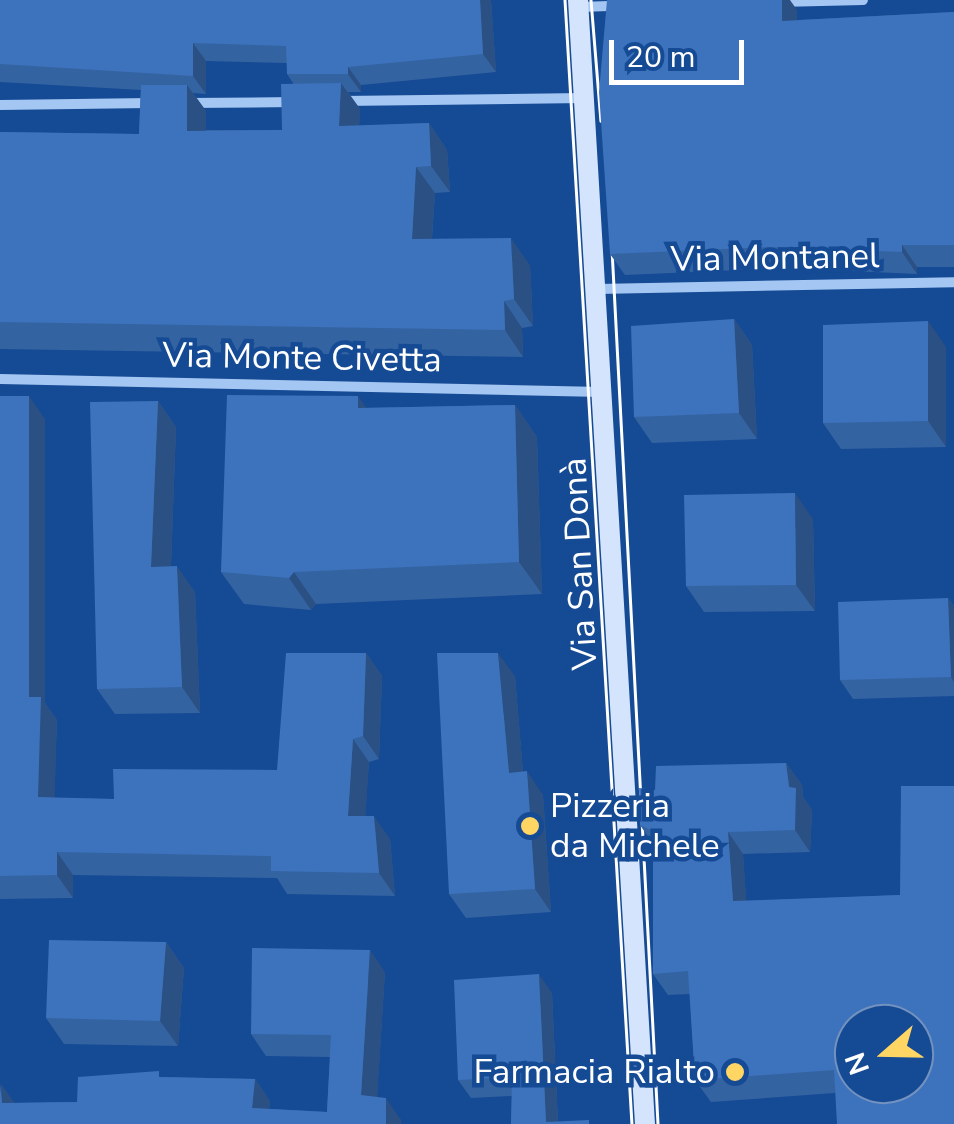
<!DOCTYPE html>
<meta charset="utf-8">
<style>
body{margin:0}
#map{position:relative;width:954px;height:1124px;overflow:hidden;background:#154a94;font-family:"Nunito Sans",sans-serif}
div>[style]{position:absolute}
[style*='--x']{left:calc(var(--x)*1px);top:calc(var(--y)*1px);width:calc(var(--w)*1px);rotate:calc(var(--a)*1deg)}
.street>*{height:10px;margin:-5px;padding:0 5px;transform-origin:5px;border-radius:5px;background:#a4c6f2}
.secondary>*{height:20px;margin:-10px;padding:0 10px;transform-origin:10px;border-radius:10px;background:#d3e4fc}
.tram>*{height:2.5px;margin:-1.25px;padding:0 1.25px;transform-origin:1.25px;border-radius:1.25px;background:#fff}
.wall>*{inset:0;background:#3463a2}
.shaded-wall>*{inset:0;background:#2b5084}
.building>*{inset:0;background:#3d73bc}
.dots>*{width:28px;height:28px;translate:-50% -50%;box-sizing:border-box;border:5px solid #154a94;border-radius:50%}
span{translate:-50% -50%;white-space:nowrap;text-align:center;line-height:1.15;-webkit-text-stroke:9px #154a94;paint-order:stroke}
.street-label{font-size:35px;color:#fff}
.poi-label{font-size:35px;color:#fff}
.left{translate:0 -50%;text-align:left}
.right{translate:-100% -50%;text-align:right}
.north{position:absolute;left:834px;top:1004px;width:100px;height:100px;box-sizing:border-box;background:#154a94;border:2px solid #7392bf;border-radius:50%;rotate:250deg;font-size:28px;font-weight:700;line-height:40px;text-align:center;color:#fff}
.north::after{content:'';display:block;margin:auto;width:35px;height:45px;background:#ffd564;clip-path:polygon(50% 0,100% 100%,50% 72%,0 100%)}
.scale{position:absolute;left:609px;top:40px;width:135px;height:45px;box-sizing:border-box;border:5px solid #fff;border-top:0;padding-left:12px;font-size:30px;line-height:35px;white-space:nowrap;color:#fff;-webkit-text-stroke:8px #154a94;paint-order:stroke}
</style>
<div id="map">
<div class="street">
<i style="--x:779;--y:2;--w:84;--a:-1.4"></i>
<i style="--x:579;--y:7;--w:38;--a:-2"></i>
<i style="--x:342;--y:101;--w:243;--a:-0.7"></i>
<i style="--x:187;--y:103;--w:108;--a:-0.5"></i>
<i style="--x:0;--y:105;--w:150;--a:-0.8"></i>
<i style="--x:597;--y:289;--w:357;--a:-1.1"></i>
<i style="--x:0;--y:379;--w:602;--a:1.24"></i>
</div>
<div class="secondary">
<i style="--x:578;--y:0;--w:1126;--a:86.59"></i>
</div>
<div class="tram">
<i style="--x:565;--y:0;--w:1126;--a:86.59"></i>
<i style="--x:591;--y:0;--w:121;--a:85.3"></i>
<i style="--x:611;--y:230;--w:895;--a:86.99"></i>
</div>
<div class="wall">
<i style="clip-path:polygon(evenodd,0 0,491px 0,496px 72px,361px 85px,361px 92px,348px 92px,360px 109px,359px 126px,429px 123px,447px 150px,450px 192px,435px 193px,432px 239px,530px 265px,533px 326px,522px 328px,523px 357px,0 349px,0 132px,139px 134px,141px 90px,0 82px,0 0,206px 61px,287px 63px,287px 74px,293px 83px,282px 130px,206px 130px,206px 111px,193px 93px,206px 94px,206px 61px)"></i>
<i style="clip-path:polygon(797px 10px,797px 20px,954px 12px,954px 267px,917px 267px,917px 274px,785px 268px,625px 275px,610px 254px)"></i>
<i style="clip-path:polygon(734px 319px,752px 345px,757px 439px,652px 443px,634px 417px)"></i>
<i style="clip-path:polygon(946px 347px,946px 447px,841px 449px,823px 423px)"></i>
<i style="clip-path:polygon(0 396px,45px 419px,45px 703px,57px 720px,54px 798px,114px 799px,277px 770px,366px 653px,382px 676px,379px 759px,369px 762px,365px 816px,390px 839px,395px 896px,287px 894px,277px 878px,73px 875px,73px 898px,0 899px)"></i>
<i style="clip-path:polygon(158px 401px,176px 427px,171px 566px,195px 592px,200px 713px,115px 714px,97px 689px)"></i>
<i style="clip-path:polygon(515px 405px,537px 437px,542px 594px,316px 604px,311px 610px,244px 604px,221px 572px,366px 408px)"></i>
<i style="clip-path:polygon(813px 519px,815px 611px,704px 612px,686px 586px)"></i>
<i style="clip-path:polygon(948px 598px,954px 606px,954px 696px,853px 699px,840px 680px)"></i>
<i style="clip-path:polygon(515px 676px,523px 772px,543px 795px,551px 912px,466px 918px,449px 894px)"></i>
<i style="clip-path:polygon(786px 763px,802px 785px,803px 797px,812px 810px,810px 852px,743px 854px,746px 901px,900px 895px,954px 786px,835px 1093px,711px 1102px,695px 1080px,690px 994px,668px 995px,653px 974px,653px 844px,640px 825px,655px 790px)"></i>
<i style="clip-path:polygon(166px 942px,184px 968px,178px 1046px,64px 1044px,46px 1018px)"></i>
<i style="clip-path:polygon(385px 972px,377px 1097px,401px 1120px,0 1124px,1px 1084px,14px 1103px,77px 1102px,163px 1077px,255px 1079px,270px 1101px,269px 1109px,327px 1112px,330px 1057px,266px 1056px,251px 1034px)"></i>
<i style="clip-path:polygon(552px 993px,558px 1122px,511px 1124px,512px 1096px,471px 1098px,458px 1080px)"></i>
</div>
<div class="shaded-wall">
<i style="clip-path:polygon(480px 0,491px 0,496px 72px,483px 54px)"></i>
<i style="clip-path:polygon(782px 0,790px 0,797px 10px,797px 42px,782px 21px)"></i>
<i style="clip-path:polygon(193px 43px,206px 61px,206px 94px,193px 76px)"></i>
<i style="clip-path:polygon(348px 67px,361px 85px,361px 92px,348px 74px)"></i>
<i style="clip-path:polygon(341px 83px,360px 109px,358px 153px,339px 126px)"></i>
<i style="clip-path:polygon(187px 85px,206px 111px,206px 157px,187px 131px)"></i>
<i style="clip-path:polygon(429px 123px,447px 150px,450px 192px,431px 166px)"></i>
<i style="clip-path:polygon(416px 167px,435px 193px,430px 266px,412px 239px)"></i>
<i style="clip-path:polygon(511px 238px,530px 265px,533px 326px,514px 299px)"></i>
<i style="clip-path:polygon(902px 245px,917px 267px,917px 274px,902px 252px)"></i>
<i style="clip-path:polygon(504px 301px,522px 328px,523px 357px,505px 330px)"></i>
<i style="clip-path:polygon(734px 319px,752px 345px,757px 439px,739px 413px)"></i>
<i style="clip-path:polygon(928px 321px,946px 347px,946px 447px,928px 421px)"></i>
<i style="clip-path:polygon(29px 396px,45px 419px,45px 703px,57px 720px,54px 820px,38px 797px,29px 697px)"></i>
<i style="clip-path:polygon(358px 396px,380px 427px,358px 408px)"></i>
<i style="clip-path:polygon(158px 401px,176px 427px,170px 593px,151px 567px)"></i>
<i style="clip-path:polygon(515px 405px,537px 437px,542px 594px,519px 562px)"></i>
<i style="clip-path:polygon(795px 493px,813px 519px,815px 611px,796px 585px)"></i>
<i style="clip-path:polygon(177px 566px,195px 592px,200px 713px,182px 687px)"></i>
<i style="clip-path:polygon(294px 572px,316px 604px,311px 610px,289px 578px)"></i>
<i style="clip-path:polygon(948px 598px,954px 606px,954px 682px,951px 677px)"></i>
<i style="clip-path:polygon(366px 653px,382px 676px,379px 759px,363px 736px)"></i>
<i style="clip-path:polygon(498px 653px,515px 676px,525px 796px,509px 773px)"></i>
<i style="clip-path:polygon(353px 739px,369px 762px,364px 839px,348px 816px)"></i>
<i style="clip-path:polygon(786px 763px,802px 785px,803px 797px,812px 810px,810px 852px,795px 830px)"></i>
<i style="clip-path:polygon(527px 771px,543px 795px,551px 912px,535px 889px)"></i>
<i style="clip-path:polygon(374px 816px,390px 839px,395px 896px,379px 873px)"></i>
<i style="clip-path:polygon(728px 832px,743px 854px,748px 923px,733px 901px)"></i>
<i style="clip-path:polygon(57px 852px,73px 875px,73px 898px,57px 875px)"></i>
<i style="clip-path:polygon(166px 942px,184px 968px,178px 1046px,160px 1021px)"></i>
<i style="clip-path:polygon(370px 950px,385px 972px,376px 1117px,361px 1095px)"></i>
<i style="clip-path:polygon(539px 974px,552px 993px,558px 1124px,546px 1122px)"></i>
<i style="clip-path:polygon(255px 1079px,270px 1101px,267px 1124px,252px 1108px)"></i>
<i style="clip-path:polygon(1px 1084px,16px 1105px,2px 1103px)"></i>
<i style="clip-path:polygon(386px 1098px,401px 1120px,401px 1124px,386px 1124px)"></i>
</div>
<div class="building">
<i style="clip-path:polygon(0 0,480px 0,483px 54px,348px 67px,348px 74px,287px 74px,286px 46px,193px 43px,193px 76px,0 64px)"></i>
<i style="clip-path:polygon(607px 0,782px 0,782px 21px,954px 12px,954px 245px,902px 245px,902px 252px,770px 247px,610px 254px,599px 92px)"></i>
<i style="clip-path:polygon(341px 83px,339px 126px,429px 123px,431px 166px,416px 167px,412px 239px,511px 238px,514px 299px,504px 301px,505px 330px,0 322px,0 132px,139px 134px,141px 85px,187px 85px,187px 131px,282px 130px,281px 84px)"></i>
<i style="clip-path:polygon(734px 319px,739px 413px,634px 417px,631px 326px)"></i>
<i style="clip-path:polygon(928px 321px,928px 421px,823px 423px,823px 325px)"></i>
<i style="clip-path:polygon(227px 395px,358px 396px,358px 408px,515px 405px,519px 562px,294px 572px,289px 578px,221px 572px)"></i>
<i style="clip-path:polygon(0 396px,29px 396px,29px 697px,41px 697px,38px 797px,114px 799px,113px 769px,277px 770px,286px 653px,366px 653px,363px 736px,353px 739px,348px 816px,374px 816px,379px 873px,271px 871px,271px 856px,57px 852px,57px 875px,0 876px)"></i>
<i style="clip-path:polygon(158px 401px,151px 567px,177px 566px,182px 687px,97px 689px,90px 402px)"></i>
<i style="clip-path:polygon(795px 493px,796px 585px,686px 586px,684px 495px)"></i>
<i style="clip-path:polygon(948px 598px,951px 677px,840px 680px,838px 602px)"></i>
<i style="clip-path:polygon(437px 653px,498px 653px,509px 773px,527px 771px,535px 889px,449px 894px)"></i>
<i style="clip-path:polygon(evenodd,786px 763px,789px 787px,796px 788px,795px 830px,728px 832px,733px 901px,900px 895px,901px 786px,954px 786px,954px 1124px,837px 1124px,834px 1070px,695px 1080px,688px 971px,653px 974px,653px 831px,640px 825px,639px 788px,655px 790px,656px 766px,786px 763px,854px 1024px,914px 1024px,914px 1084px,854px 1084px,854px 1024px)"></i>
<i style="clip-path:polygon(49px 940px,166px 942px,160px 1021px,46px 1018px)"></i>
<i style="clip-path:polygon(252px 948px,370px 950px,361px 1095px,386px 1098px,386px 1124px,0 1124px,0 1084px,2px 1103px,77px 1102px,78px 1077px,159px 1071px,159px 1077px,255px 1079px,252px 1108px,327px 1112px,331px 1035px,251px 1034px)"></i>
<i style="clip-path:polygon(539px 974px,546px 1122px,589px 1120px,589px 1124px,511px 1124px,512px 1077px,458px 1080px,454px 980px)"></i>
</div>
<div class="dots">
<i style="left:530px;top:826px;background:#ffd564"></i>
<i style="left:735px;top:1072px;background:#ffd564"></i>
</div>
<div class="street-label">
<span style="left:775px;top:258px;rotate:-1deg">Via Montanel</span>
<span style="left:302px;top:358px;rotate:1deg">Via Monte Civetta</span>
<span style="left:580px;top:564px;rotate:-93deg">Via San Donà</span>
</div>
<div class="poi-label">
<span class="left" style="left:550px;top:826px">Pizzeria<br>da Michele</span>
<span class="right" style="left:715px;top:1072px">Farmacia Rialto</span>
</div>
<div class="north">N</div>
<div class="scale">20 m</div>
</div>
